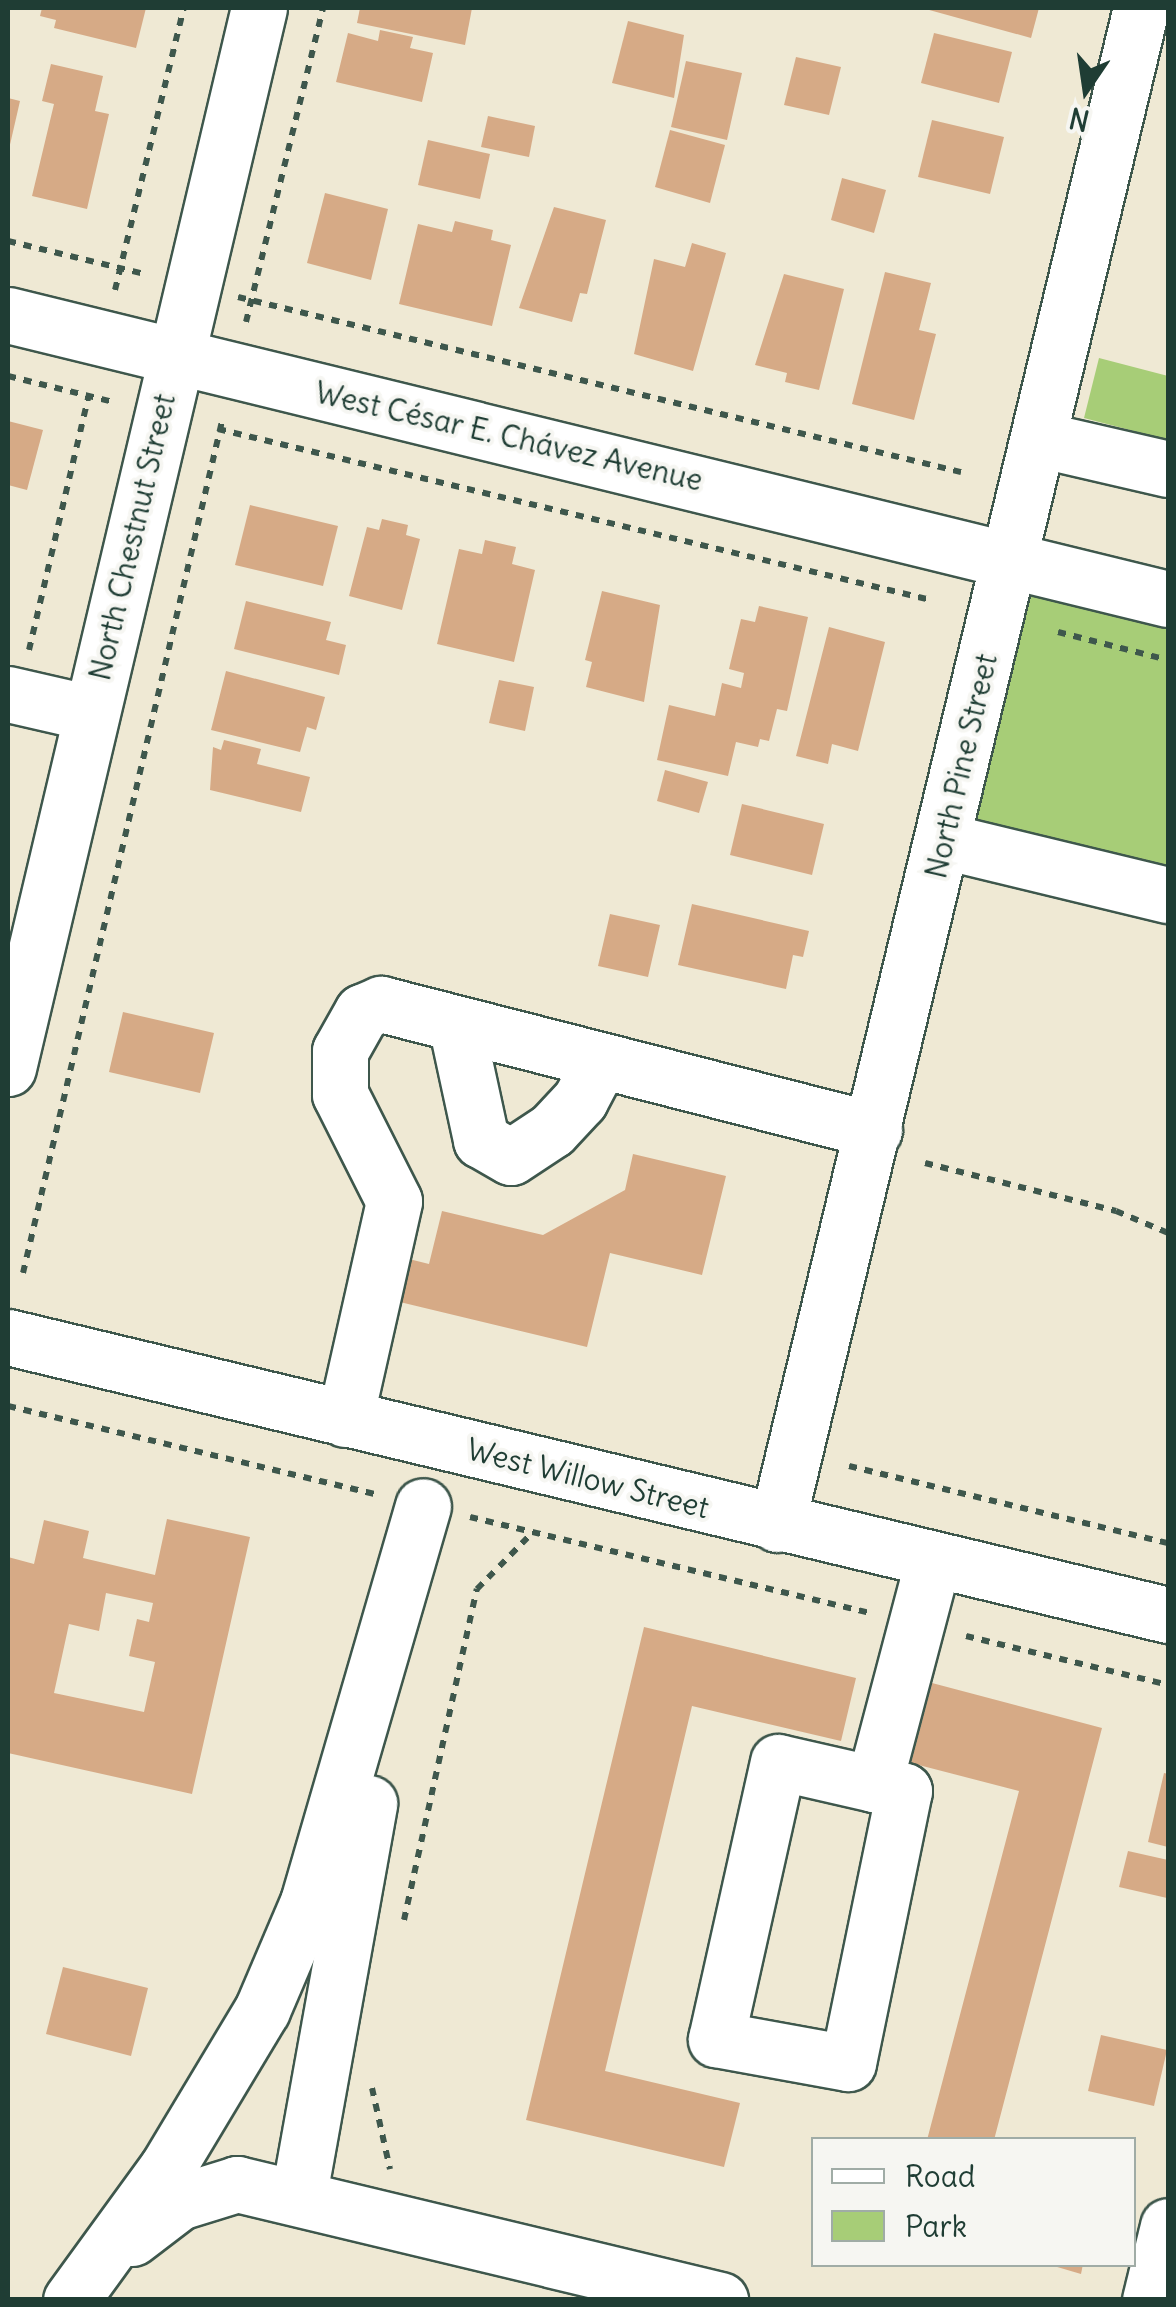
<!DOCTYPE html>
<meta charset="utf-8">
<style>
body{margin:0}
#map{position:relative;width:1176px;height:2307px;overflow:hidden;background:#efe9d4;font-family:Delius,sans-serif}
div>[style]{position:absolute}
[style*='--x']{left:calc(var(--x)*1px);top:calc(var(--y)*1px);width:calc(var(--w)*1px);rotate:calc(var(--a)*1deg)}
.green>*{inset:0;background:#a7cd77}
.building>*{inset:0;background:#d6aa86}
.path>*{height:6px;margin-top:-3px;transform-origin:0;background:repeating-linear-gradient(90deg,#3e574c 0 8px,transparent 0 16px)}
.roads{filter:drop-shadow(2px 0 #3e574c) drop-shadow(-2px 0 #3e574c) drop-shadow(0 2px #3e574c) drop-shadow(0 -2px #3e574c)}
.minor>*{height:55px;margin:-27.5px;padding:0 27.5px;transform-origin:27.5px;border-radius:27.5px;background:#fff}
span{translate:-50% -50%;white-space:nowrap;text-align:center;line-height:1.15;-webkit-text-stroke:8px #f6f6f2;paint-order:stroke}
.street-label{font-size:30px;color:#1f3d34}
.frame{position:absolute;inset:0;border:10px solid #1f3d34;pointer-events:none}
.legend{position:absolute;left:811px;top:2137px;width:325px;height:130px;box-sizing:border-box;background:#f6f6f2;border:2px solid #a0aca6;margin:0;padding:12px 18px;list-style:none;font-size:30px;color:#1f3d34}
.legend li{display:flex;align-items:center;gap:20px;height:50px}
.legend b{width:50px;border:2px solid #a0aca6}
.north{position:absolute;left:1036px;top:40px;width:100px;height:100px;-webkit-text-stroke:8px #f6f6f2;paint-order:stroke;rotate:193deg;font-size:28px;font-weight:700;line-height:40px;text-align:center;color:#1f3d34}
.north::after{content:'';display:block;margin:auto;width:35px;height:45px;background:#1f3d34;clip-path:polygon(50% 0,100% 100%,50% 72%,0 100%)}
</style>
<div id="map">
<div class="green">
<i style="clip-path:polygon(1099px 358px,1168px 376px,1168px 440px,1084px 418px)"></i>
<i style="clip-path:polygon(1019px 579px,1168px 617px,1168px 888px,956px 835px)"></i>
</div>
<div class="building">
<i style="clip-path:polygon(42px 8px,146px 8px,136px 48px,54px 28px,56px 20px,40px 16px)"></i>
<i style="clip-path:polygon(360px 8px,472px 8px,465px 45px,357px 23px)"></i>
<i style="clip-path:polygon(922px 8px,1039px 8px,1031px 38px)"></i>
<i style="clip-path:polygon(628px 21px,684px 35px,674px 98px,612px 83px)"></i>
<i style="clip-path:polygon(380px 30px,413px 37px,410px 48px,433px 53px,422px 102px,336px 82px,348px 33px,378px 41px)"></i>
<i style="clip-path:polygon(934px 33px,1012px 52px,999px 103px,921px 83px)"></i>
<i style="clip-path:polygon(796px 57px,841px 67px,829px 115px,784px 105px)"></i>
<i style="clip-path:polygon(686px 61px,742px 73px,727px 140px,671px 127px)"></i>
<i style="clip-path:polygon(51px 64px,103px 76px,95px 111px,109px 114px,87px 209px,32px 196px,54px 104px,42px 101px)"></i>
<i style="clip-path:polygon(8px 98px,20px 101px,9px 149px,8px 149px)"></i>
<i style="clip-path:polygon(488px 116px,535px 126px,529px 157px,481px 147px)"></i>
<i style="clip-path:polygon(932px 120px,1004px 137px,990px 194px,918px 177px)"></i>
<i style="clip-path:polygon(670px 130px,725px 145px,710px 203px,655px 187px)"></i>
<i style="clip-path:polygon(428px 140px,490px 154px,480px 199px,418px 185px)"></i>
<i style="clip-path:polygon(842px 178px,886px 190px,874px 233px,831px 220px)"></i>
<i style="clip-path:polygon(325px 193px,388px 209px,371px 280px,307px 263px)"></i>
<i style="clip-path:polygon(554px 207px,606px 220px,587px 294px,580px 293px,572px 322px,519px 308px)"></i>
<i style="clip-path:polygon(455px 221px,493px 230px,491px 240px,511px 245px,492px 326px,399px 304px,418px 224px,452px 232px)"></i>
<i style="clip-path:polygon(692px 243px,726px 253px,693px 371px,634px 354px,654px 259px,685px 267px)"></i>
<i style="clip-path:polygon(885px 272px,931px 283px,919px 330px,936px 334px,914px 420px,852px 404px)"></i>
<i style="clip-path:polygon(784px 274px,844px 289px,819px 390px,785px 382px,787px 373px,755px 365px)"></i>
<i style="clip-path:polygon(8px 421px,43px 430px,27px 490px,8px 485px)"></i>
<i style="clip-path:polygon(250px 505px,338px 526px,323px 586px,235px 565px)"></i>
<i style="clip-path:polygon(382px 519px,408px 525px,406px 535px,420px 539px,402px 610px,349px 596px,367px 527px,379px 530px)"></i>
<i style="clip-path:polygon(485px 540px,516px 547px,512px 564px,535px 570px,514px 662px,437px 644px,459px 549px,482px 554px)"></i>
<i style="clip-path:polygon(602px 591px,660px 605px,644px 702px,586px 687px,592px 662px,585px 660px)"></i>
<i style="clip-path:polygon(246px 601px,331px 622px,326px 640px,346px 645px,339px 675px,234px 649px)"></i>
<i style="clip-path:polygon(759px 606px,808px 617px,787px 711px,777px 709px,769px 741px,760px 739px,758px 747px,736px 742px,728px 776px,657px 760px,669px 705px,715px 716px,722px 683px,741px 688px,744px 673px,729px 669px,741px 619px,755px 622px)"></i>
<i style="clip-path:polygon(829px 627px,885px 642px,858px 751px,832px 744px,828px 764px,796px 756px)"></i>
<i style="clip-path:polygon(226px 671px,325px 697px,316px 730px,307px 727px,300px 752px,211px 730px)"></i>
<i style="clip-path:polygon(499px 680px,534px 687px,525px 731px,489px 723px)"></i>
<i style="clip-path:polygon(224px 740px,261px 749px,257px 764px,310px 777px,301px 812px,210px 790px,213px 747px,221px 750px)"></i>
<i style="clip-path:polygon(665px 770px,708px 782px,699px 813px,657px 801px)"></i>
<i style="clip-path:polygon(742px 804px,824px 824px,812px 875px,730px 855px)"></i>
<i style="clip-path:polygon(692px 904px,809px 931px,803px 957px,793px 955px,786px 989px,678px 965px)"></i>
<i style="clip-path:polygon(610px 914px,660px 925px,648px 977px,598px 966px)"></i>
<i style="clip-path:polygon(123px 1012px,214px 1033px,200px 1093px,109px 1072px)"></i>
<i style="clip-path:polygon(633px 1154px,726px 1176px,702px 1275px,610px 1253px,587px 1347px,379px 1297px,389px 1254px,429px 1264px,442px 1211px,543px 1235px,625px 1190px)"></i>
<i style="clip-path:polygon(evenodd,167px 1519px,250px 1537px,192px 1794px,8px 1753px,8px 1557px,34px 1564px,44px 1520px,89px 1531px,83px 1558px,155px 1575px,167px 1519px,106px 1593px,153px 1603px,149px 1622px,137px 1619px,129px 1656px,155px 1662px,144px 1712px,54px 1693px,69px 1624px,99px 1631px,106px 1593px)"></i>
<i style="clip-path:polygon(644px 1627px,856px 1678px,841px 1741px,692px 1706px,605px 2071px,740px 2103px,724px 2167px,526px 2120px)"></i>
<i style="clip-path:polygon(932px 1683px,1102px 1728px,994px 2140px,927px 2140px,1019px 1791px,911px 1763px)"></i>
<i style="clip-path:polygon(1164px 1773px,1168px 1774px,1168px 1847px,1148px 1842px)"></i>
<i style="clip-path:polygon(1128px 1851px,1168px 1860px,1167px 1898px,1119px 1887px)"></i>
<i style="clip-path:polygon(63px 1967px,148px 1988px,131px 2056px,46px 2034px)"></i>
<i style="clip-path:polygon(1101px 2035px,1167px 2050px,1154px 2106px,1088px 2091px)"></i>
<i style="clip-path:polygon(1047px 2264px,1083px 2264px,1081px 2274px)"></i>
</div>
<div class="path">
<i style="--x:8;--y:241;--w:140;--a:13.6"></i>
<i style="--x:115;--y:290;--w:290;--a:-76.3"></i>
<i style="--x:238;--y:297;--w:744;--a:13.61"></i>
<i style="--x:246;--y:322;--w:323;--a:-76.2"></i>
<i style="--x:8;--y:376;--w:108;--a:13.9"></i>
<i style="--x:218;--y:429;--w:733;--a:13.49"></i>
<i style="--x:1058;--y:632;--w:114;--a:14.3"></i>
<i style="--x:29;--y:650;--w:262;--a:-76.8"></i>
<i style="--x:925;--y:1163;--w:197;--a:14.1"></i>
<i style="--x:1116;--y:1211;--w:56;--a:22.9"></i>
<i style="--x:23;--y:1273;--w:879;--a:-76.85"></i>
<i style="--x:8;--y:1406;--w:377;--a:13.5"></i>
<i style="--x:849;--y:1466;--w:328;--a:13.6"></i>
<i style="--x:470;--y:1517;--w:412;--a:13.5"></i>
<i style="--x:966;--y:1636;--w:208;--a:13.6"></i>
<i style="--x:404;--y:1920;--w:339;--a:-77.6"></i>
<i style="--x:477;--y:1589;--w:78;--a:-45.5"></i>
<i style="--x:372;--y:2088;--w:83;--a:77.5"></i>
</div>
<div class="roads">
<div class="minor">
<i style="--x:8;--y:315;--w:1194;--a:13.76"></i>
<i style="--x:1038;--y:439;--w:133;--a:13"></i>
<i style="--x:8;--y:694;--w:85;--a:12.9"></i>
<i style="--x:944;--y:841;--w:230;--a:13.6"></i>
<i style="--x:456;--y:1024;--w:119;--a:77.8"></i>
<i style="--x:481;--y:1140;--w:34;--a:30"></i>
<i style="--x:511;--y:1157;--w:49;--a:-33.4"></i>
<i style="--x:552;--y:1130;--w:41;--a:-47"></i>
<i style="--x:580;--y:1100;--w:41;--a:-62.2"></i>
<i style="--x:8;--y:1068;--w:1089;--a:-76.68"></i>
<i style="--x:8;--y:1337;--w:1193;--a:13.48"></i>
<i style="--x:345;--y:1419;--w:223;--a:-77.3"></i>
<i style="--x:394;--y:1201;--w:120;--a:-116.8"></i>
<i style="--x:340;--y:1094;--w:43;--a:-90"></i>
<i style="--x:340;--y:1051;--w:45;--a:-60.6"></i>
<i style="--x:362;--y:1012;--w:21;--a:-23"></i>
<i style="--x:381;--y:1004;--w:509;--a:14.34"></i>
<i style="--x:777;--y:1524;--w:1559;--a:-76.5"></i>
<i style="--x:874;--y:1784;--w:98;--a:-167.1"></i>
<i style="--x:778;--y:1762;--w:284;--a:102.6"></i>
<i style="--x:716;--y:2039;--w:134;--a:10.3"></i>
<i style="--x:848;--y:2063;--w:278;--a:-78.4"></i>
<i style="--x:904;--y:1791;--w:31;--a:-167"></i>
<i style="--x:874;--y:1784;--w:232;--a:-75.2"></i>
<i style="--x:299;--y:2194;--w:397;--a:-79.8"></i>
<i style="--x:132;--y:2238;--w:59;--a:-37.5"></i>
<i style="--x:179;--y:2202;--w:61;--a:-17.2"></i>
<i style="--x:237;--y:2184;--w:497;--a:13.5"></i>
<i style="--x:71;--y:2300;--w:163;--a:-54"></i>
<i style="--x:167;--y:2168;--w:184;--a:-59"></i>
<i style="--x:262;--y:2010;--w:117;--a:-66.9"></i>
<i style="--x:308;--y:1902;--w:412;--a:-73.8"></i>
<i style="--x:1150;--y:2300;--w:76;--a:-76.3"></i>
</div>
</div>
<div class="street-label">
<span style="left:509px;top:436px;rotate:13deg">West César E. Chávez Avenue</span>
<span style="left:132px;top:537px;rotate:-77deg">North Chestnut Street</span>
<span style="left:961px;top:766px;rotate:-77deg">North Pine Street</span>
<span style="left:588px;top:1478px;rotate:14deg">West Willow Street</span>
</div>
<div class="frame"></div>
<ul class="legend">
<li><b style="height:12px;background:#fff"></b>Road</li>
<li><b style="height:28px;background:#a7cd77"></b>Park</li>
</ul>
<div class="north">N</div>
</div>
